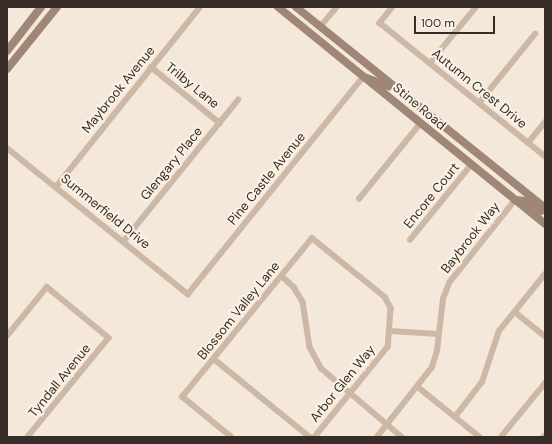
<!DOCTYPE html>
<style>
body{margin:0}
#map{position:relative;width:552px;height:444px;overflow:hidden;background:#f3e8da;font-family:"DM Sans",sans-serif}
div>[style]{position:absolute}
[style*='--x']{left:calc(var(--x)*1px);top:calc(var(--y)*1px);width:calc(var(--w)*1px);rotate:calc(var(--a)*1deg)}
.minor>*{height:5.5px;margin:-2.75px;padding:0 2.75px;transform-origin:2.75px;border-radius:2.75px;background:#ccb8a5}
.tertiary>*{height:7px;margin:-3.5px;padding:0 3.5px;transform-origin:3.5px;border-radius:3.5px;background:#ccb8a5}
.secondary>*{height:8px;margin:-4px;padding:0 4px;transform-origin:4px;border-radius:4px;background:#a08676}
span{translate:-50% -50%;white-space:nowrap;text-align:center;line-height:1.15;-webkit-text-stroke:4px #fbf2e6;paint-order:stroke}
.street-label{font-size:13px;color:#372c27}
.frame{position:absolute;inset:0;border:8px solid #372c27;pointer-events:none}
.scale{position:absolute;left:414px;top:16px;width:81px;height:18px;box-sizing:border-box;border:2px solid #372c27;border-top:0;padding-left:5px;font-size:12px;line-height:14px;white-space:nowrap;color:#372c27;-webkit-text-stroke:3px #fbf2e6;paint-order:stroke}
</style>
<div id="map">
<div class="minor">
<i style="--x:393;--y:7;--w:21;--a:129"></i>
<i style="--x:380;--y:23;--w:212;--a:38.9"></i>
<i style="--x:320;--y:27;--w:26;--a:-50"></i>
<i style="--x:430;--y:63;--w:72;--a:-50.6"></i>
<i style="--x:151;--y:67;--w:89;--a:39.1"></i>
<i style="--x:479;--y:103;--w:89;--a:-50.9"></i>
<i style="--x:528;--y:143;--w:27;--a:-51"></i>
<i style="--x:7;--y:148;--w:233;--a:38.9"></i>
<i style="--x:188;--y:294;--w:279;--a:-51.1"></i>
<i style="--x:56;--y:187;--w:231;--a:-51.3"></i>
<i style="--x:359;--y:199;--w:97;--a:-50.9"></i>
<i style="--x:410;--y:240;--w:97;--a:-50.9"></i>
<i style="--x:123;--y:242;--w:183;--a:-51"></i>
<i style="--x:282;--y:276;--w:16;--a:43"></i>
<i style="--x:294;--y:287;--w:17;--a:59"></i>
<i style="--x:303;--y:302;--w:46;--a:81.2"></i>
<i style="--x:310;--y:347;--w:24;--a:62"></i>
<i style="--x:321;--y:368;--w:106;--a:40.4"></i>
<i style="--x:515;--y:312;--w:38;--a:39"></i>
<i style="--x:390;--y:331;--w:48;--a:3.6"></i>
<i style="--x:7;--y:336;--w:63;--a:-50.8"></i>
<i style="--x:47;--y:287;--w:80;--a:39.4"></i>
<i style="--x:109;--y:338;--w:128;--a:129.3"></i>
<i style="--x:214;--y:359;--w:124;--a:39.1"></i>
<i style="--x:418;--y:387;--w:80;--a:38.9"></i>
<i style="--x:455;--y:417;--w:44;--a:-52.4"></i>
<i style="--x:482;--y:382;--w:54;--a:-71.6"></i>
<i style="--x:499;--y:331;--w:73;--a:-51.1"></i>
<i style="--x:231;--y:437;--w:63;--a:-140.8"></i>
<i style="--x:182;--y:397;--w:205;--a:-50.7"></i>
<i style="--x:312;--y:238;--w:94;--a:38.9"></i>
<i style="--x:385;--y:297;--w:13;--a:61"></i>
<i style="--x:391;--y:308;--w:39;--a:94"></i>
<i style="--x:388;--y:347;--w:116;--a:129"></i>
<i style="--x:377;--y:437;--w:89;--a:-51.8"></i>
<i style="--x:432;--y:367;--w:17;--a:-73"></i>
<i style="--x:437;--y:351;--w:52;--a:-83.4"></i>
<i style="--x:443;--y:299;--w:17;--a:-69"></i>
<i style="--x:449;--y:283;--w:106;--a:-51.5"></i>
<i style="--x:501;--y:437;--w:70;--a:-50.8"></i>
</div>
<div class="tertiary">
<i style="--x:543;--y:437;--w:3;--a:-45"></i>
</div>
<div class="secondary">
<i style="--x:278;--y:7;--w:344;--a:39.1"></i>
<i style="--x:296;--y:7;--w:320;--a:38.9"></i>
<i style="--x:7;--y:51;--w:56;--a:-52.3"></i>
<i style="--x:7;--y:69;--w:80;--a:-51.1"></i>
<i style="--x:364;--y:77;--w:26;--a:21"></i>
<i style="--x:515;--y:200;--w:11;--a:5"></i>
<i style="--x:526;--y:201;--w:18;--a:34"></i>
</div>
<div class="street-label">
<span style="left:192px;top:86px;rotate:39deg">Trilby Lane</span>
<span style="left:479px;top:89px;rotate:39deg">Autumn Crest Drive</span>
<span style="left:119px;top:90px;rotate:-51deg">Maybrook Avenue</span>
<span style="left:419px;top:107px;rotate:40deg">Stine Road</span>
<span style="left:172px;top:164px;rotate:-51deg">Glengary Place</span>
<span style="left:267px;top:179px;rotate:-51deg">Pine Castle Avenue</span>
<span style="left:432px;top:196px;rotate:-51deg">Encore Court</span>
<span style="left:105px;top:212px;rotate:39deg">Summerfield Drive</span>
<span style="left:471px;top:238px;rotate:-52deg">Baybrook Way</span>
<span style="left:239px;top:311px;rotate:-51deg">Blossom Valley Lane</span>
<span style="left:60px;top:381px;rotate:-51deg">Tyndall Avenue</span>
<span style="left:343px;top:384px;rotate:-51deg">Arbor Glen Way</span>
</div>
<div class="frame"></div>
<div class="scale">100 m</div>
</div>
